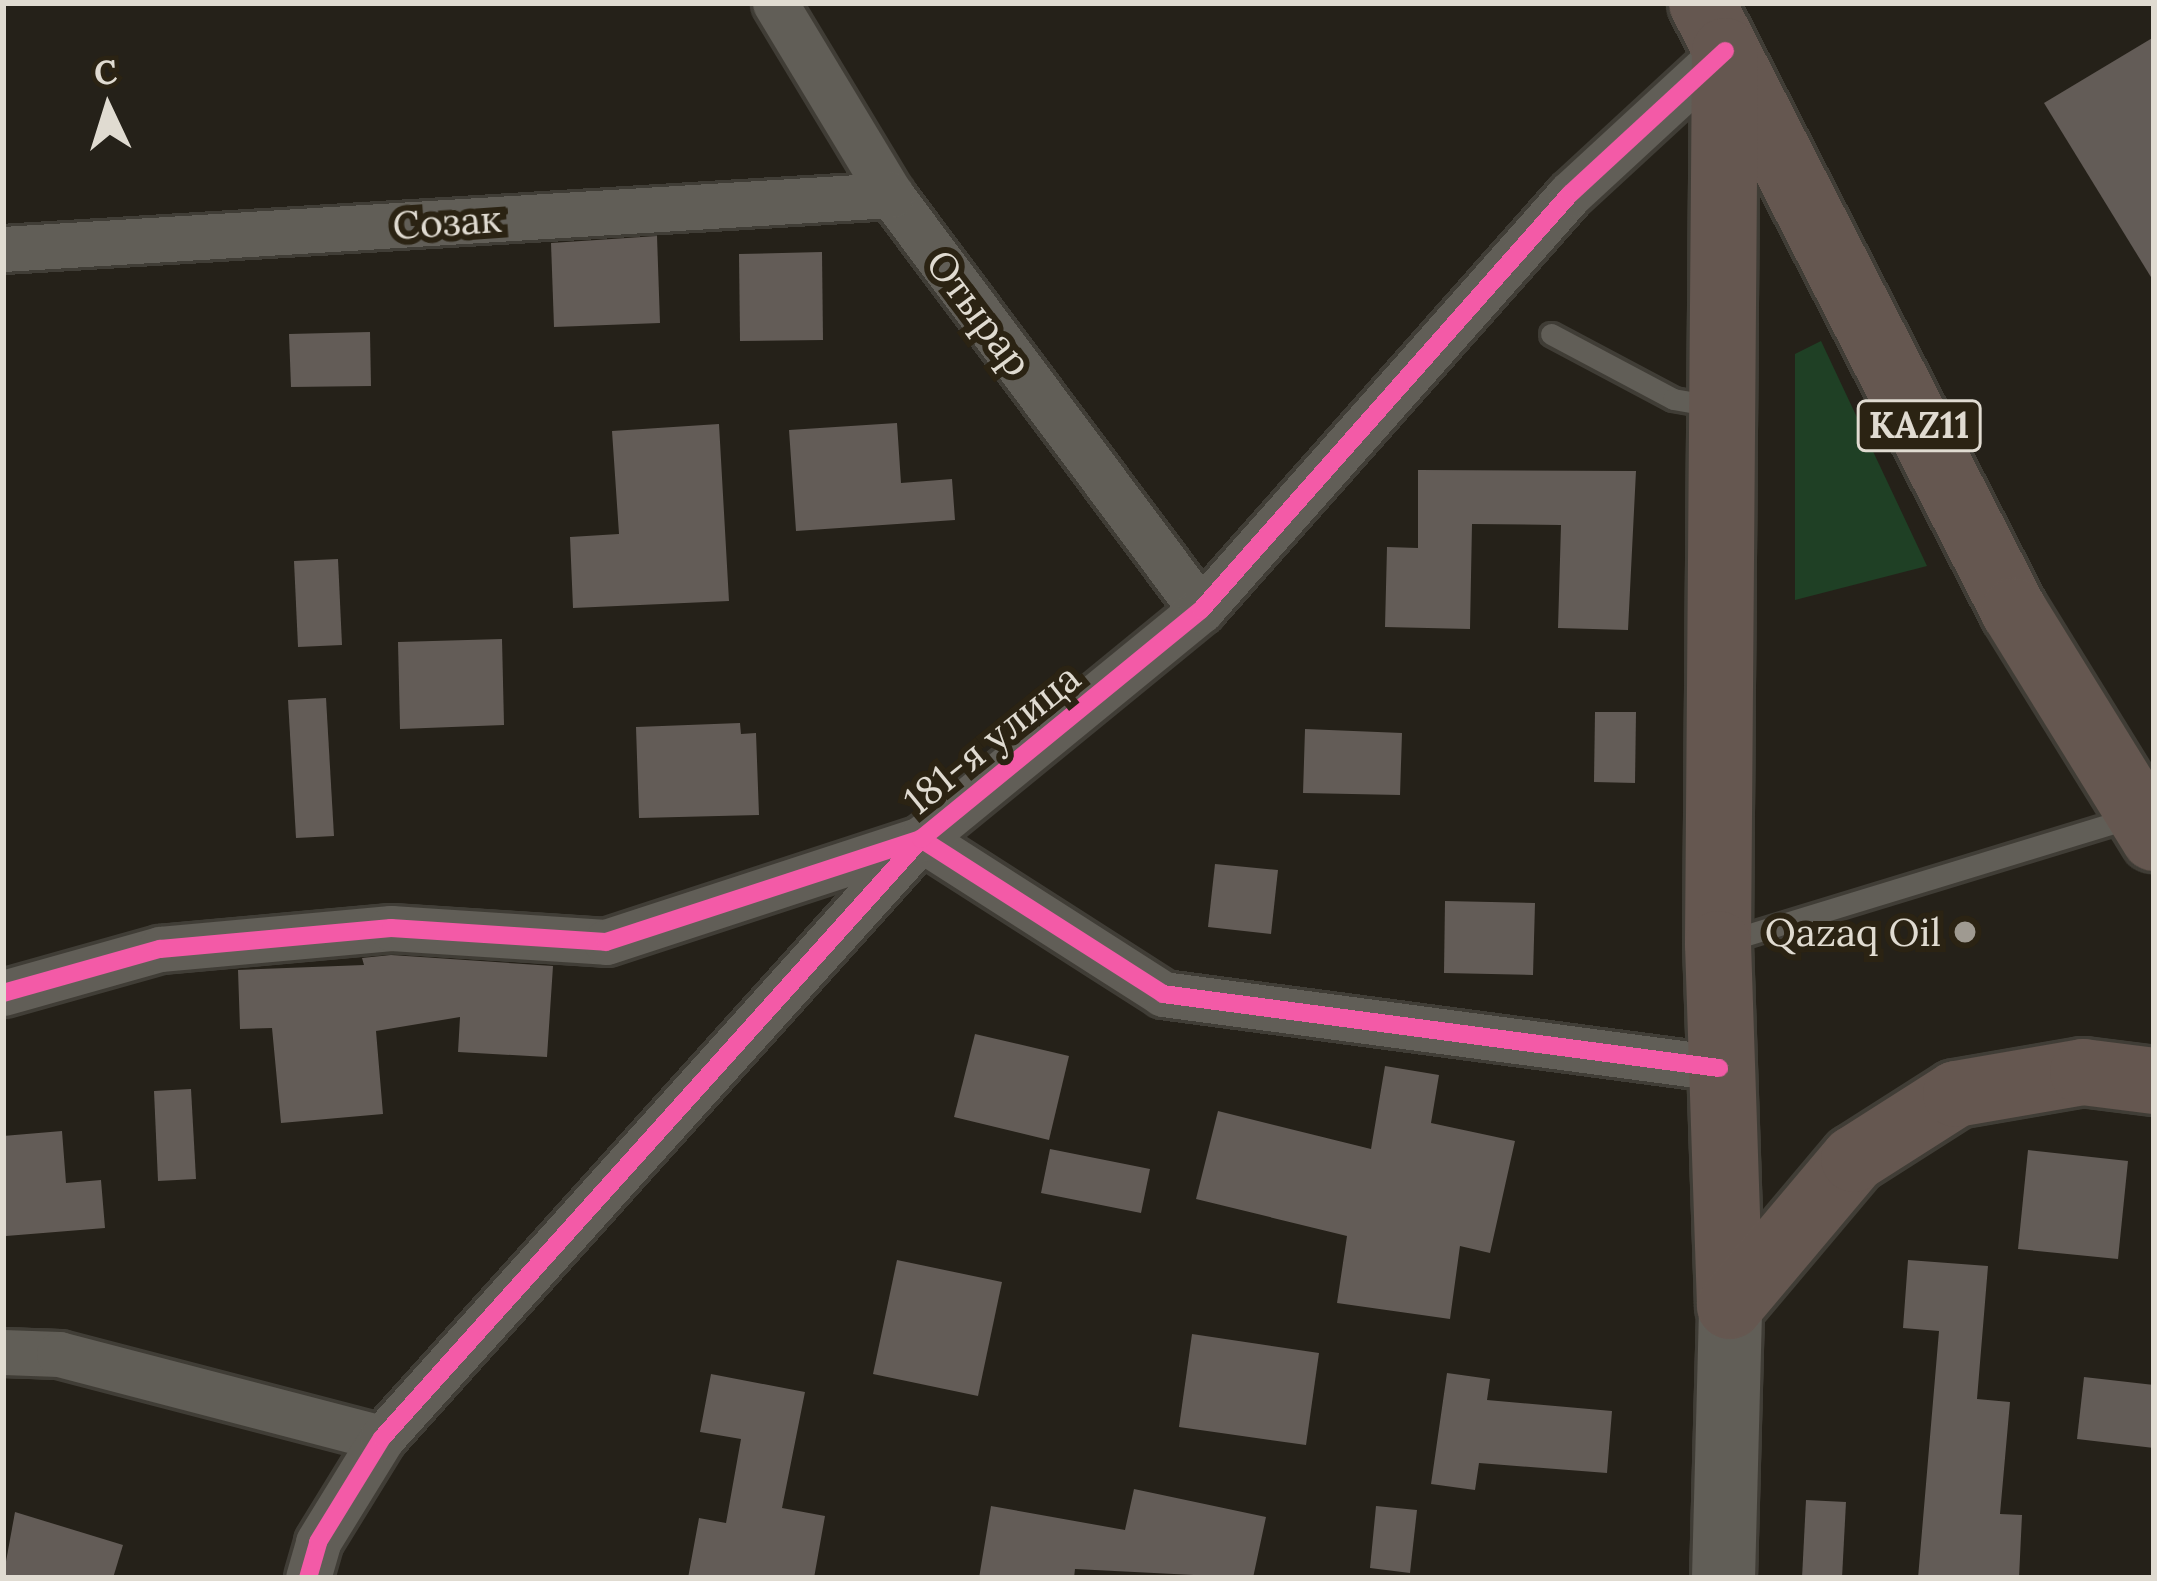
<!DOCTYPE html>
<meta charset="utf-8">
<style>
body{margin:0}
#map{position:relative;width:2157px;height:1581px;overflow:hidden;background:#252119;font-family:Lora,serif}
div>[style]{position:absolute}
[style*='--x']{left:calc(var(--x)*1px);top:calc(var(--y)*1px);width:calc(var(--w)*1px);rotate:calc(var(--a)*1deg)}
.green>*{inset:0;background:#1f4025}
.building>*{inset:0;background:#635c57}
.roads{filter:drop-shadow(3px 0 #403d36) drop-shadow(-3px 0 #403d36) drop-shadow(0 3px #403d36) drop-shadow(0 -3px #403d36)}
.lane>*{height:21px;margin:-10.5px;padding:0 10.5px;transform-origin:10.5px;border-radius:10.5px;background:#615e57}
.street>*{height:45px;margin:-22.5px;padding:0 22.5px;transform-origin:22.5px;border-radius:22.5px;background:#615e57}
.secondary>*{height:63px;margin:-31.5px;padding:0 31.5px;transform-origin:31.5px;border-radius:31.5px;background:#615e57}
.highway>*{height:66px;margin:-33px;padding:0 33px;transform-origin:33px;border-radius:33px;background:#655750}
.cycleway>*{height:18px;margin:-9px;padding:0 9px;transform-origin:9px;border-radius:9px;background:#f35aa7}
.dots>*{width:33px;height:33px;translate:-50% -50%;box-sizing:border-box;border:6px solid #2b2313;border-radius:50%}
span{translate:-50% -50%;white-space:nowrap;text-align:center;line-height:1.15;-webkit-text-stroke:12px #2b2313;paint-order:stroke}
.shield-label span{padding:3px 9px;background:#2b2313;border:3px solid;border-radius:9px;-webkit-text-stroke-width:0}
.shield-label{font-size:36px;color:#e0dbd1;font-weight:700}
.street-label{font-size:39px;color:#e0dbd1}
.poi-label{font-size:39px;color:#e0dbd1}
.right{translate:-100% -50%;text-align:right}
.frame{position:absolute;inset:0;border:6px solid #e0dbd1;pointer-events:none}
.north{position:absolute;left:48px;top:48px;width:120px;height:120px;-webkit-text-stroke:9px #2b2313;paint-order:stroke;rotate:356deg;font-size:33px;font-weight:700;line-height:48px;text-align:center;color:#e0dbd1}
.north::after{content:'';display:block;margin:auto;width:42px;height:54px;background:#e0dbd1;clip-path:polygon(50% 0,100% 100%,50% 72%,0 100%)}
</style>
<div id="map">
<div class="green">
<i style="clip-path:polygon(1821px 341px,1927px 566px,1795px 600px,1795px 354px)"></i>
</div>
<div class="building">
<i style="clip-path:polygon(2154px 37px,2154px 282px,2044px 103px)"></i>
<i style="clip-path:polygon(657px 236px,660px 323px,554px 327px,551px 243px)"></i>
<i style="clip-path:polygon(822px 252px,823px 340px,740px 341px,739px 254px)"></i>
<i style="clip-path:polygon(370px 332px,371px 386px,291px 387px,289px 334px)"></i>
<i style="clip-path:polygon(897px 423px,901px 483px,952px 479px,955px 520px,796px 531px,789px 430px)"></i>
<i style="clip-path:polygon(719px 424px,729px 601px,573px 608px,570px 537px,619px 534px,612px 431px)"></i>
<i style="clip-path:polygon(1418px 470px,1636px 471px,1628px 630px,1558px 628px,1561px 525px,1472px 524px,1470px 629px,1385px 627px,1387px 547px,1418px 548px)"></i>
<i style="clip-path:polygon(338px 559px,342px 645px,298px 647px,294px 561px)"></i>
<i style="clip-path:polygon(502px 639px,504px 725px,400px 729px,398px 642px)"></i>
<i style="clip-path:polygon(326px 698px,334px 836px,296px 838px,288px 700px)"></i>
<i style="clip-path:polygon(1595px 712px,1636px 712px,1635px 783px,1594px 782px)"></i>
<i style="clip-path:polygon(740px 723px,741px 734px,756px 733px,759px 815px,639px 818px,636px 727px)"></i>
<i style="clip-path:polygon(1305px 729px,1402px 733px,1400px 795px,1303px 793px)"></i>
<i style="clip-path:polygon(1215px 864px,1278px 870px,1271px 934px,1208px 927px)"></i>
<i style="clip-path:polygon(1445px 901px,1535px 903px,1533px 975px,1444px 973px)"></i>
<i style="clip-path:polygon(391px 955px,553px 966px,547px 1057px,458px 1052px,460px 1017px,376px 1031px,383px 1114px,281px 1123px,272px 1028px,240px 1029px,238px 970px,364px 965px,362px 958px)"></i>
<i style="clip-path:polygon(975px 1034px,1069px 1056px,1049px 1140px,954px 1117px)"></i>
<i style="clip-path:polygon(1385px 1066px,1439px 1075px,1431px 1123px,1515px 1141px,1490px 1253px,1460px 1246px,1450px 1319px,1337px 1303px,1347px 1236px,1196px 1199px,1218px 1111px,1371px 1149px)"></i>
<i style="clip-path:polygon(191px 1089px,196px 1179px,158px 1181px,154px 1091px)"></i>
<i style="clip-path:polygon(62px 1131px,66px 1183px,101px 1180px,105px 1228px,6px 1236px,3px 1136px)"></i>
<i style="clip-path:polygon(1050px 1149px,1150px 1169px,1141px 1213px,1041px 1193px)"></i>
<i style="clip-path:polygon(2028px 1150px,2128px 1161px,2118px 1259px,2018px 1249px)"></i>
<i style="clip-path:polygon(897px 1260px,1002px 1282px,978px 1396px,873px 1374px)"></i>
<i style="clip-path:polygon(1908px 1260px,1988px 1266px,1977px 1399px,2010px 1402px,2000px 1514px,2022px 1515px,2019px 1578px,1918px 1578px,1939px 1331px,1903px 1328px)"></i>
<i style="clip-path:polygon(1192px 1334px,1319px 1353px,1306px 1445px,1179px 1427px)"></i>
<i style="clip-path:polygon(1447px 1373px,1490px 1379px,1487px 1400px,1612px 1411px,1607px 1473px,1479px 1463px,1475px 1490px,1431px 1484px)"></i>
<i style="clip-path:polygon(711px 1374px,805px 1392px,782px 1508px,825px 1516px,814px 1578px,688px 1578px,699px 1518px,726px 1523px,741px 1439px,700px 1432px)"></i>
<i style="clip-path:polygon(2084px 1377px,2154px 1385px,2154px 1448px,2077px 1439px)"></i>
<i style="clip-path:polygon(1134px 1489px,1266px 1517px,1253px 1578px,1075px 1569px,1074px 1578px,979px 1578px,991px 1506px,1125px 1530px)"></i>
<i style="clip-path:polygon(1806px 1500px,1846px 1502px,1842px 1578px,1802px 1578px)"></i>
<i style="clip-path:polygon(1376px 1506px,1417px 1510px,1410px 1573px,1370px 1568px)"></i>
<i style="clip-path:polygon(15px 1512px,123px 1545px,113px 1578px,3px 1578px)"></i>
</div>
<div class="roads">
<div class="lane">
<i style="--x:1551;--y:334;--w:138;--a:28"></i>
<i style="--x:1673;--y:399;--w:42;--a:9.7"></i>
<i style="--x:1724;--y:942;--w:425;--a:-17"></i>
</div>
<div class="street">
<i style="--x:775;--y:3;--w:224;--a:58.9"></i>
<i style="--x:891;--y:195;--w:518;--a:53.24"></i>
<i style="--x:3;--y:249;--w:890;--a:-3.48"></i>
<i style="--x:3;--y:993;--w:163;--a:-15.7"></i>
<i style="--x:160;--y:949;--w:232;--a:-5.2"></i>
<i style="--x:391;--y:928;--w:215;--a:3.7"></i>
<i style="--x:606;--y:942;--w:331;--a:-18.1"></i>
<i style="--x:921;--y:839;--w:287;--a:32.6"></i>
<i style="--x:1163;--y:994;--w:561;--a:7.58"></i>
<i style="--x:3;--y:1352;--w:56;--a:2"></i>
<i style="--x:59;--y:1354;--w:334;--a:14.6"></i>
<i style="--x:308;--y:1578;--w:37;--a:-74"></i>
<i style="--x:318;--y:1542;--w:122;--a:-58.4"></i>
<i style="--x:382;--y:1438;--w:806;--a:-48.02"></i>
<i style="--x:921;--y:839;--w:362;--a:-39.3"></i>
<i style="--x:1201;--y:610;--w:556;--a:-48.43"></i>
<i style="--x:1570;--y:194;--w:211;--a:-42.7"></i>
</div>
<div class="secondary">
<i style="--x:1723;--y:1578;--w:272;--a:-88.5"></i>
</div>
<div class="highway">
<i style="--x:1702;--y:3;--w:683;--a:62.84"></i>
<i style="--x:2014;--y:611;--w:267;--a:58.3"></i>
<i style="--x:1725;--y:51;--w:893;--a:90.45"></i>
<i style="--x:1718;--y:944;--w:362;--a:88.1"></i>
<i style="--x:1730;--y:1306;--w:192;--a:-49.9"></i>
<i style="--x:1854;--y:1159;--w:121;--a:-32.5"></i>
<i style="--x:1956;--y:1094;--w:129;--a:-9.8"></i>
<i style="--x:2083;--y:1072;--w:72;--a:7.2"></i>
</div>
</div>
<div class="cycleway">
<i style="--x:3;--y:993;--w:163;--a:-15.7"></i>
<i style="--x:160;--y:949;--w:232;--a:-5.2"></i>
<i style="--x:391;--y:928;--w:215;--a:3.7"></i>
<i style="--x:606;--y:942;--w:331;--a:-18.1"></i>
<i style="--x:921;--y:839;--w:287;--a:32.6"></i>
<i style="--x:1163;--y:994;--w:561;--a:7.58"></i>
<i style="--x:308;--y:1578;--w:37;--a:-74"></i>
<i style="--x:318;--y:1542;--w:122;--a:-58.4"></i>
<i style="--x:382;--y:1438;--w:806;--a:-48.02"></i>
<i style="--x:921;--y:839;--w:362;--a:-39.3"></i>
<i style="--x:1201;--y:610;--w:556;--a:-48.43"></i>
<i style="--x:1570;--y:194;--w:211;--a:-42.7"></i>
</div>
<div class="dots">
<i style="left:1965px;top:932px;background:#9f9a91"></i>
</div>
<div class="shield-label">
<span style="left:1919px;top:426px">KAZ11</span>
</div>
<div class="street-label">
<span style="left:447px;top:222px;rotate:-4deg">Созак</span>
<span style="left:979px;top:313px;rotate:53deg">Отырар</span>
<span style="left:992px;top:739px;rotate:-39deg">181-я улица</span>
</div>
<div class="poi-label">
<span class="right" style="left:1941px;top:932px">Qazaq Oil</span>
</div>
<div class="frame"></div>
<div class="north">С</div>
</div>
